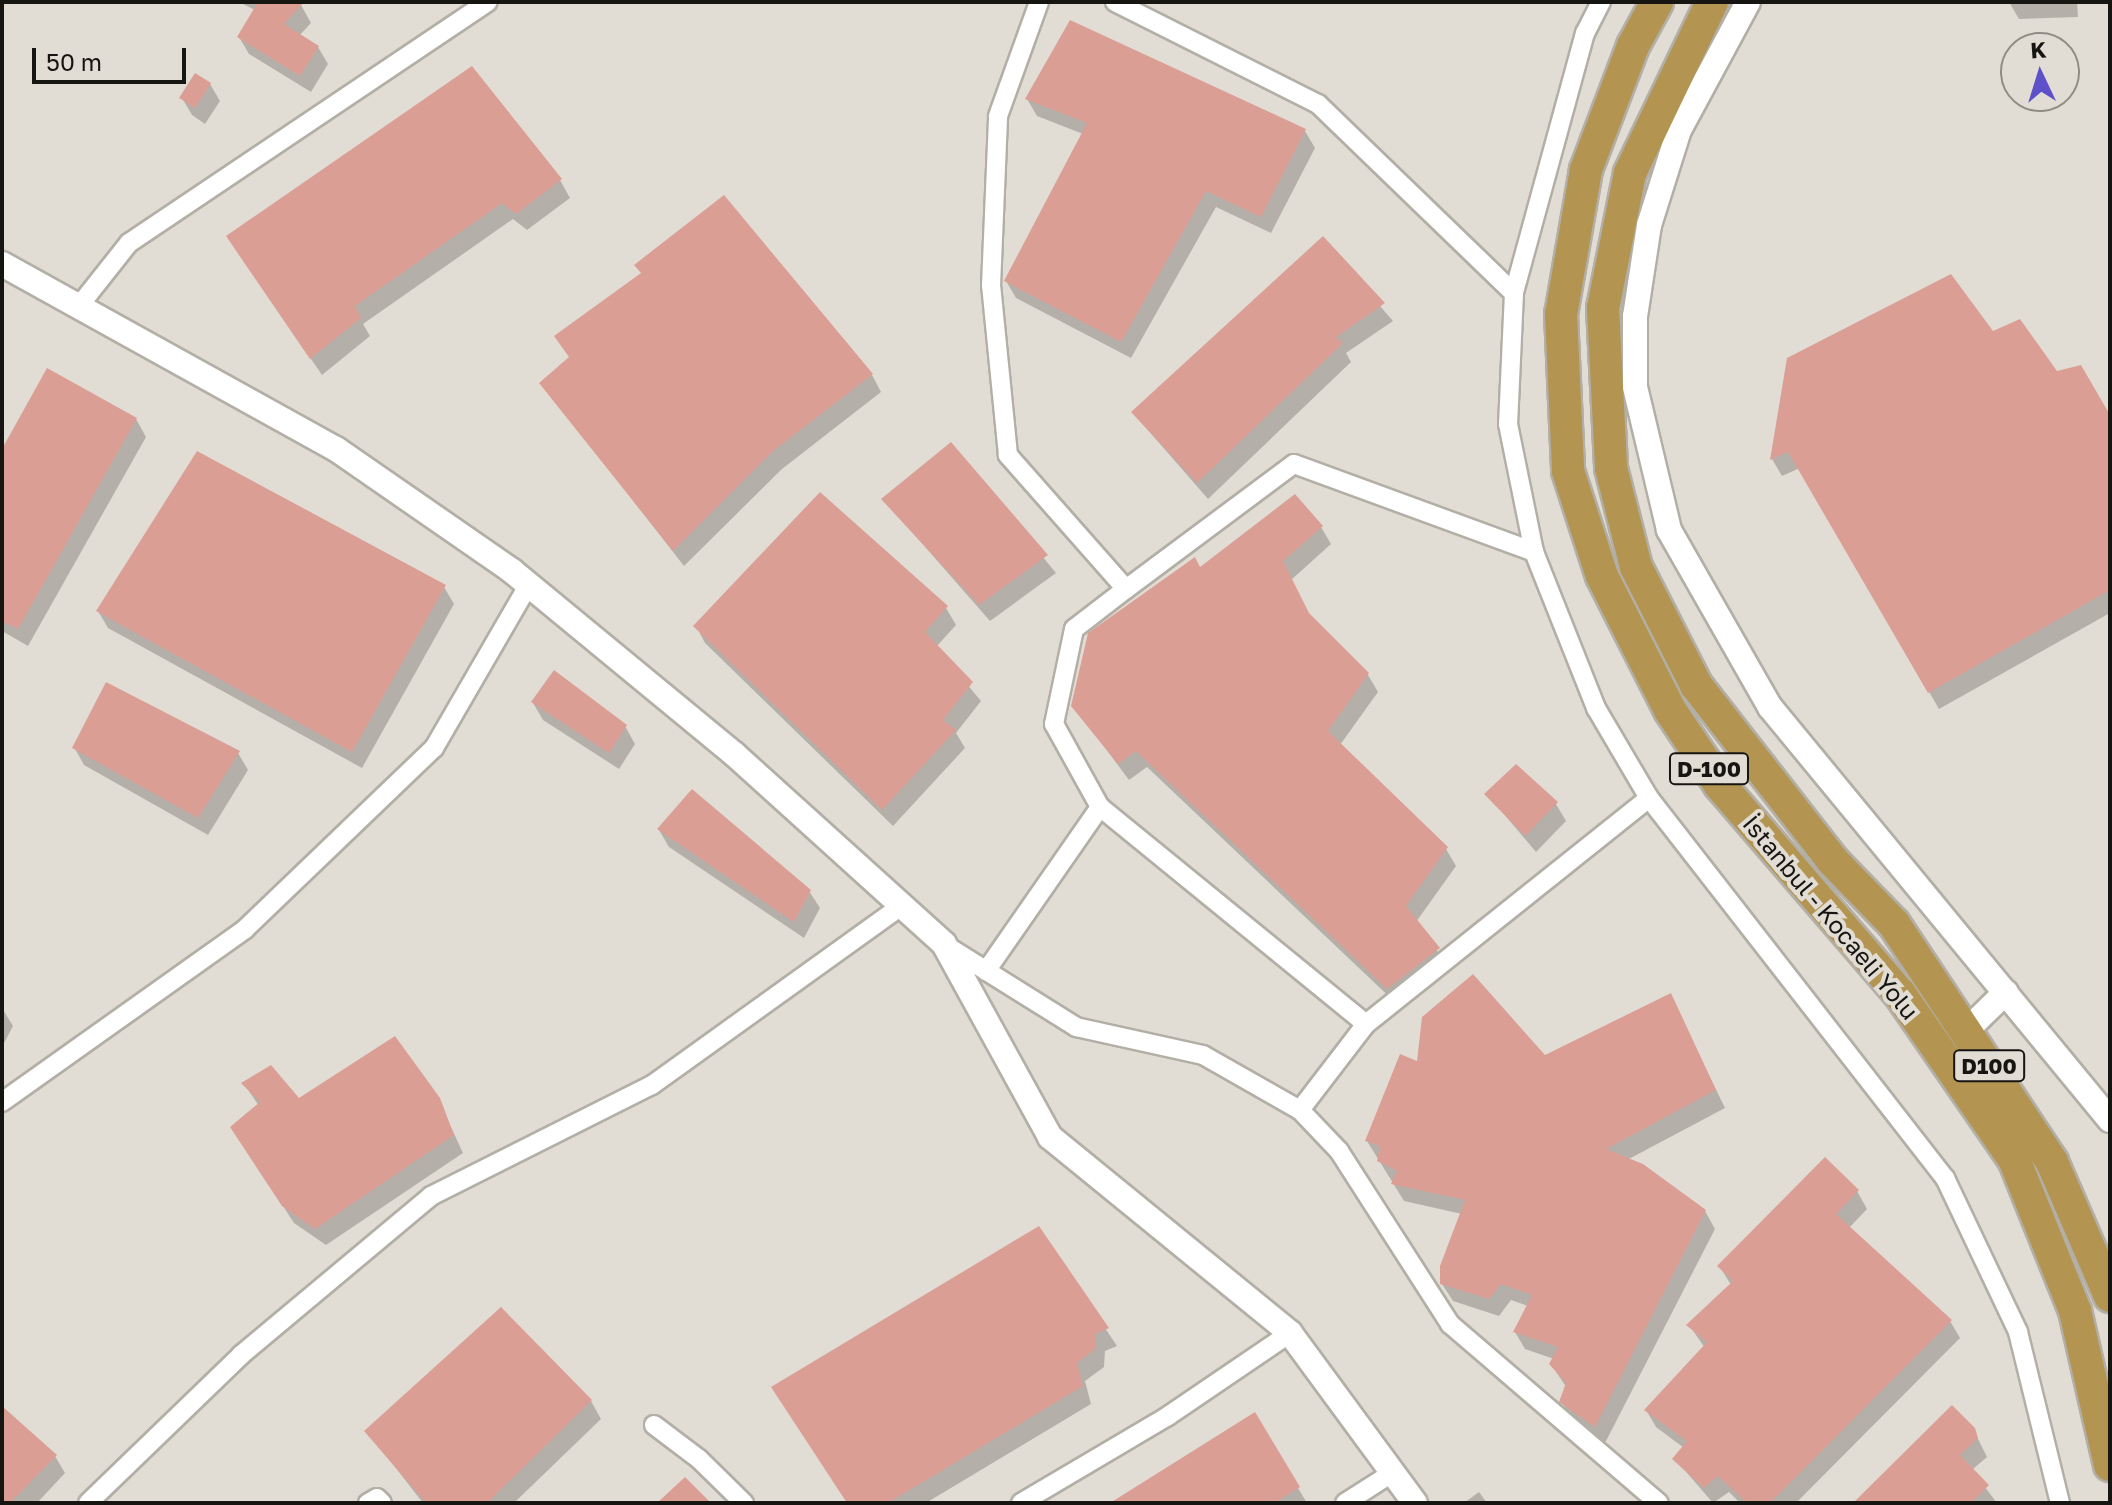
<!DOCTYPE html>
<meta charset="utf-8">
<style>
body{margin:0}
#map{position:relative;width:2112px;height:1505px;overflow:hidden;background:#e2ddd4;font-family:"Golos Text",sans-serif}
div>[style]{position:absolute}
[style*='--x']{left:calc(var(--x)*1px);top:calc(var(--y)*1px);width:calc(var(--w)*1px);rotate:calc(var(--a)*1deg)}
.shadow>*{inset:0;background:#0003}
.building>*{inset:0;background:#db9e95}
.roads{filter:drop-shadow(2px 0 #b3afa6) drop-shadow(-2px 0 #b3afa6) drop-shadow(0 2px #b3afa6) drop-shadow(0 -2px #b3afa6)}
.street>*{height:18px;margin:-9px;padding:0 9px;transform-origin:9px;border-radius:9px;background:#fff}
.secondary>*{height:24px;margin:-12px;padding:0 12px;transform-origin:12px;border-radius:12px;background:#fff}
.highway>*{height:32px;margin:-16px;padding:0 16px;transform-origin:16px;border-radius:16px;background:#b39450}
span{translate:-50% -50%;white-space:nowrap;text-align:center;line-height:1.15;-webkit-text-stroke:8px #e2ddd4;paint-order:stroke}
.shield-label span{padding:2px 6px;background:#e2ddd4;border:2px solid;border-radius:6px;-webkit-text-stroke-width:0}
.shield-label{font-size:22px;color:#171512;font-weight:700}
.street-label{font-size:24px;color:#171512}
.frame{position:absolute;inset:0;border:4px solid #171512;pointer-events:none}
.north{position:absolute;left:2000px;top:32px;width:80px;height:80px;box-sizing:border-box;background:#e2ddd4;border:2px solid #918d86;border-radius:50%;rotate:356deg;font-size:22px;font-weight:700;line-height:32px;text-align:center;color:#171512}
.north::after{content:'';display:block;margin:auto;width:28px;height:36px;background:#5e50c8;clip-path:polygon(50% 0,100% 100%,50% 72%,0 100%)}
.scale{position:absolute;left:32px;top:48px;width:154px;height:36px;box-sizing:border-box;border:4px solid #171512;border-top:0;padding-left:10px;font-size:24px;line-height:28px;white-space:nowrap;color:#171512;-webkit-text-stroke:6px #e2ddd4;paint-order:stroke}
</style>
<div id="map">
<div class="shadow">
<i style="clip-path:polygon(239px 2px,301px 5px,311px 23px,299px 36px,318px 47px,328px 64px,311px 92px,249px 54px,239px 37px,255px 10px)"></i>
<i style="clip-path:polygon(2009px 2px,2077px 2px,2078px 17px,2019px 19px)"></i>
<i style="clip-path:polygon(210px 84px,220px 101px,205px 124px,192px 115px,182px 98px)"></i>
<i style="clip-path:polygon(1027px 99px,1305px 131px,1315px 148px,1271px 233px,1216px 207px,1131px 358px,1016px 298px,1006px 281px,1083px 134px,1037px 116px)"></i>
<i style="clip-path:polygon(560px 180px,570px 198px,527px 230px,513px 219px,363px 324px,370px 336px,322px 375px,239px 254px)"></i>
<i style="clip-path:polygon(1322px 239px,1393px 321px,1346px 353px,1351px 362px,1208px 499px,1133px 413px)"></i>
<i style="clip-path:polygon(1992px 334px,2057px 373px,2110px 419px,2110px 613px,1939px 709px,1800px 468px,1782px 476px,1772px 459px,1789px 359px)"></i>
<i style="clip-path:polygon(570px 359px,872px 375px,881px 392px,782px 469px,684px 566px,542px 384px)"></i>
<i style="clip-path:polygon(136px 419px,146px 437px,28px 646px,2px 631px,2px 453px)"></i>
<i style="clip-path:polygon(951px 445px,1056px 573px,990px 621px,884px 500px)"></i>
<i style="clip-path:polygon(1321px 527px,1331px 544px,1291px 580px,1310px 616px,1368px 675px,1378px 692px,1340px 745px,1446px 849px,1456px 866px,1416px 922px,1448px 966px,1398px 1005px,1147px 767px,1129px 780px,1073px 705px,1200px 570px)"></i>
<i style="clip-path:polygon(444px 587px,454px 604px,362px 768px,108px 628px,98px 611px)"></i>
<i style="clip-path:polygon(946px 608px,956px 625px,936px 647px,981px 701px,956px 733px,965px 748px,893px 826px,705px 643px,696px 626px)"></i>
<i style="clip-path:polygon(533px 703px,625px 726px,635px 744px,619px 769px,543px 720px)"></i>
<i style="clip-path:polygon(74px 747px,238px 753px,248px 770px,208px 835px,84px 765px)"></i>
<i style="clip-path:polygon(1487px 794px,1556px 804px,1566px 821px,1536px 852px)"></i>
<i style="clip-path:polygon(659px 830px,809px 891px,820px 908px,804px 938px,669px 847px)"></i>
<i style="clip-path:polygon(1670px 995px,1725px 1108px,1627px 1160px,1705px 1211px,1715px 1229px,1605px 1443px,1572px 1419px,1562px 1402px,1566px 1387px,1551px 1364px,1554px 1359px,1525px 1349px,1515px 1332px,1528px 1306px,1511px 1300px,1499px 1316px,1453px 1301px,1442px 1284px,1462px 1214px,1404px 1201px,1367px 1141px,1418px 1063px,1545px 1058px)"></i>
<i style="clip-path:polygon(2px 1008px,13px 1026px,2px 1047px)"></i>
<i style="clip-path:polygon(244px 1084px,298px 1101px,438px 1099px,463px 1153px,326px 1245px,294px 1223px,243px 1145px,259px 1106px)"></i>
<i style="clip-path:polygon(1857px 1191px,1867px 1209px,1849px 1228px,1950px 1321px,1960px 1338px,1796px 1503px,1740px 1503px,1729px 1492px,1713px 1503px,1675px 1459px,1684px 1448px,1656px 1427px,1646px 1410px,1705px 1348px,1689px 1325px,1731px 1285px,1720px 1267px)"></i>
<i style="clip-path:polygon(1039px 1229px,1117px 1346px,1105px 1351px,1104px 1367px,1085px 1381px,1091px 1404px,926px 1503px,848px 1503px)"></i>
<i style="clip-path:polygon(501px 1310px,591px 1401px,601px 1419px,514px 1503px,423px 1503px,367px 1431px)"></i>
<i style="clip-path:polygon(2px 1409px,55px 1456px,65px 1473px,37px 1503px,2px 1503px)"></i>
<i style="clip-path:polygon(1254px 1415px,1307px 1503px,1113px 1503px)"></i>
<i style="clip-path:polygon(1973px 1429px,1987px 1457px,1972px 1470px,1997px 1503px,1856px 1503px)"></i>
<i style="clip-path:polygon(1479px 1492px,1487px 1503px,1464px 1503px)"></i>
</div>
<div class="building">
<i style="clip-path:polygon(258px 2px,304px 2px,284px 24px,319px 46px,300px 76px,237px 37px)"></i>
<i style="clip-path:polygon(1070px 20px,1306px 129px,1261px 217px,1206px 191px,1121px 342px,1004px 281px,1087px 123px,1025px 99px)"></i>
<i style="clip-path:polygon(472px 66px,562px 179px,516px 214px,502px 203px,355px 306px,361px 318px,310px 359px,226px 236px)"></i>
<i style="clip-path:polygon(195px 73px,211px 83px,195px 108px,179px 98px)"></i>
<i style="clip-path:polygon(724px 195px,873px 374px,773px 451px,673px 551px,539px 383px,569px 357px,554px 336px,641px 273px,634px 265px)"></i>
<i style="clip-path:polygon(1323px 236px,1385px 303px,1336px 337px,1343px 343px,1197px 483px,1131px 412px)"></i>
<i style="clip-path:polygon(1951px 274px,1993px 331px,2020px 319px,2057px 371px,2081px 365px,2110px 415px,2110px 590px,1928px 693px,1788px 452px,1770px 460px,1787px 358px)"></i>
<i style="clip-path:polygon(47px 368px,137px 418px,18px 629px,2px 621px,2px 449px)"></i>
<i style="clip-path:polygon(951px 442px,1048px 555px,979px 605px,881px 499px)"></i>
<i style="clip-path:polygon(197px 451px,446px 585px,352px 752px,96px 611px)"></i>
<i style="clip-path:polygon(820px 492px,948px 606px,925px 632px,973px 682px,943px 720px,956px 730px,882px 810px,693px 626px)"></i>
<i style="clip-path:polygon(1295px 494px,1323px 526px,1283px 561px,1309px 613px,1369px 673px,1328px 731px,1448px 847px,1406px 906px,1440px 948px,1387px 989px,1136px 751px,1118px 764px,1071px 706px,1088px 633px,1195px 557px,1200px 567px)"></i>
<i style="clip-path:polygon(554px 670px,627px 725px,609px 753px,531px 702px)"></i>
<i style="clip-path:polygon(106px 682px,240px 751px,198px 818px,72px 748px)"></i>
<i style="clip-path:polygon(1516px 764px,1558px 802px,1525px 836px,1484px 794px)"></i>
<i style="clip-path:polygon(692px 789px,811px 890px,794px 922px,657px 829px)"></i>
<i style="clip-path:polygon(1473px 974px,1545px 1055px,1671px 993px,1716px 1090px,1606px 1149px,1643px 1164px,1706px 1210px,1595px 1427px,1559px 1402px,1566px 1383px,1549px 1364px,1558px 1347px,1513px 1332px,1532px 1295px,1501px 1284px,1489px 1299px,1440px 1284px,1440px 1266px,1465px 1200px,1391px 1184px,1397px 1171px,1377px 1161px,1380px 1146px,1365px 1141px,1400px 1054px,1417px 1061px,1422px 1017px)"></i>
<i style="clip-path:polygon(395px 1036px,440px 1098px,454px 1135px,315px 1229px,282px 1206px,230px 1127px,260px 1102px,241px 1083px,271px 1065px,299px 1098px)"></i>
<i style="clip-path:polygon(1825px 1157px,1859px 1190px,1836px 1214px,1952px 1320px,1770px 1503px,1747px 1503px,1718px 1476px,1704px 1488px,1672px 1459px,1687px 1441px,1644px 1410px,1707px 1342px,1686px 1325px,1733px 1281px,1717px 1266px)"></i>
<i style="clip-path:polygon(1039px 1226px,1109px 1328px,1096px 1334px,1095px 1349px,1077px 1363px,1083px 1386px,888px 1503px,847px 1503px,771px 1387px)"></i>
<i style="clip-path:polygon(501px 1307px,592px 1400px,487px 1503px,426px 1503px,364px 1431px)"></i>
<i style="clip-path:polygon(1952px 1405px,1975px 1428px,1978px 1438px,1960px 1455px,1989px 1485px,1971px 1503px,1853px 1503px)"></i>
<i style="clip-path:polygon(2px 1406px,57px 1455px,10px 1503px,2px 1503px)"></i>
<i style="clip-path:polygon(1255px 1412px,1300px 1487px,1274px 1503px,1110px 1503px)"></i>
<i style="clip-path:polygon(685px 1477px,711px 1503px,657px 1503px)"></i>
</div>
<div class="roads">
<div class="street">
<i style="--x:1115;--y:2;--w:227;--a:26.7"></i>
<i style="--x:1318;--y:104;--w:272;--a:44"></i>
<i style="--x:1601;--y:2;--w:35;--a:117"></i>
<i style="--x:1585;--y:33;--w:270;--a:105.3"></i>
<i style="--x:1514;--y:293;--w:131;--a:92.6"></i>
<i style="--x:1508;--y:424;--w:131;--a:78.5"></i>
<i style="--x:1534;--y:552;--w:168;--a:68.3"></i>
<i style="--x:1596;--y:708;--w:104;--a:59.5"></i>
<i style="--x:1649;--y:798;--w:482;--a:52.1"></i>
<i style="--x:1945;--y:1178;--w:170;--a:64.6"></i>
<i style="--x:2018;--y:1332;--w:176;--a:76.2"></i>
<i style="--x:79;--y:306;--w:80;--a:-51.6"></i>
<i style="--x:129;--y:243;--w:432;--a:-33.9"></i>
<i style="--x:1126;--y:589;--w:209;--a:-36.7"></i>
<i style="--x:1294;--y:464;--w:256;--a:20.1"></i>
<i style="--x:1100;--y:807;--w:343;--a:39.2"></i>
<i style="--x:945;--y:945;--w:155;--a:32"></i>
<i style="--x:1076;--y:1027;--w:130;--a:12.4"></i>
<i style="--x:1203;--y:1055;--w:112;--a:29.6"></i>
<i style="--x:1300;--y:1110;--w:57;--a:46.4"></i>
<i style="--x:1339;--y:1151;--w:206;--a:57.3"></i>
<i style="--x:1450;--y:1324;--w:275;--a:40.6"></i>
<i style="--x:986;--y:971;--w:200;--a:-55.2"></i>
<i style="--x:1100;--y:807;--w:95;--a:-119"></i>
<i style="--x:1054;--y:724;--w:97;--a:-78.1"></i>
<i style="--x:1074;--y:629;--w:66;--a:-37.6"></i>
<i style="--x:1126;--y:589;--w:179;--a:-131.4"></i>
<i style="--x:1008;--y:455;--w:170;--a:-95.7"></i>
<i style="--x:991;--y:286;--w:170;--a:-87.6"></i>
<i style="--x:998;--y:116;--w:121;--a:-70.2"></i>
<i style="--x:2;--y:1102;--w:298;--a:-35.4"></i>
<i style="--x:245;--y:929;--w:262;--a:-43.8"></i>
<i style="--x:434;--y:748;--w:190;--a:-59.9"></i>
<i style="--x:1300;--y:1110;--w:108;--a:-52.5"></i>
<i style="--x:1366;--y:1024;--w:362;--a:-38.6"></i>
<i style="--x:654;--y:1425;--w:56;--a:37.1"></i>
<i style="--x:699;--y:1459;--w:63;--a:44.4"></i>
<i style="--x:88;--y:1503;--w:213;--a:-44"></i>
<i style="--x:241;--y:1355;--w:248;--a:-39.9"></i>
<i style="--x:431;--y:1196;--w:247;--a:-26.7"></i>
<i style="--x:652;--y:1085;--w:307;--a:-35.7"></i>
<i style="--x:368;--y:1503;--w:10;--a:-29"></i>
<i style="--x:377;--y:1498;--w:7;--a:45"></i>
<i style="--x:1021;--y:1503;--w:171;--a:-30.6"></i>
<i style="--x:1168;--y:1416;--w:148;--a:-34.2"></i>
<i style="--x:1345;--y:1503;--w:56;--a:-32.6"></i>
</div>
<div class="secondary">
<i style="--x:1748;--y:2;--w:145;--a:118.3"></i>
<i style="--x:1679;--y:130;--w:100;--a:107.5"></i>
<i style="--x:1649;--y:225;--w:92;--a:98.7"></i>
<i style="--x:1635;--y:316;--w:71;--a:90"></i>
<i style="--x:1635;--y:387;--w:147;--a:76.6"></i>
<i style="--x:1669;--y:530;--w:204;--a:60.3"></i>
<i style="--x:1770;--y:707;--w:535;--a:50.54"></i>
<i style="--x:2;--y:264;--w:382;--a:29"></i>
<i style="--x:336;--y:449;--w:214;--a:34.7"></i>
<i style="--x:512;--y:571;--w:288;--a:39.5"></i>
<i style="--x:734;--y:754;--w:283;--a:42.1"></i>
<i style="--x:944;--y:944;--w:220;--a:61.2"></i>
<i style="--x:1050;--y:1137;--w:310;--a:39.2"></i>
<i style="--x:1290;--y:1333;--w:211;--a:53.7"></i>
<i style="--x:1965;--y:1032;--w:57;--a:-44.3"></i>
</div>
<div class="highway">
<i style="--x:1657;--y:2;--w:50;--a:118.6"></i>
<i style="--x:1633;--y:46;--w:133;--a:110.8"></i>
<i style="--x:1586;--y:170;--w:146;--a:99.8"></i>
<i style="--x:1561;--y:314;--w:157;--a:87.4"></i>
<i style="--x:1568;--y:471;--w:110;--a:72.1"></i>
<i style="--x:1602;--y:576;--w:150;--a:63.1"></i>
<i style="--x:1670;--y:710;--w:90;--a:56.3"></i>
<i style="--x:1720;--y:785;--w:276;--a:49.3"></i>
<i style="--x:1900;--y:994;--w:201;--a:55.4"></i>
<i style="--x:2014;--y:1159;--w:164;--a:68.1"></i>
<i style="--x:2075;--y:1311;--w:158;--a:77.2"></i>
<i style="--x:1712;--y:2;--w:190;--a:115.6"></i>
<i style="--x:1630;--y:173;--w:138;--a:101.3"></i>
<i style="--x:1603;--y:308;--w:160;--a:87.1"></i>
<i style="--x:1611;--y:468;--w:102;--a:75.8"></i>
<i style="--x:1636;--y:567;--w:132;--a:63"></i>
<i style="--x:1696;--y:685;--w:222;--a:52.1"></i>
<i style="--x:1832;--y:860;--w:89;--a:45.9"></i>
<i style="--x:1894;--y:924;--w:286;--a:56.4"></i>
<i style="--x:2052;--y:1162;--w:146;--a:66.6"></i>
</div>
</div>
<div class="shield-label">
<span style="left:1709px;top:769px">D-100</span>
<span style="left:1989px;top:1066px">D100</span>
</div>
<div class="street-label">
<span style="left:1831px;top:917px;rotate:50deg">İstanbul - Kocaeli Yolu</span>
</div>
<div class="frame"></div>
<div class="north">K</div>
<div class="scale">50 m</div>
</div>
